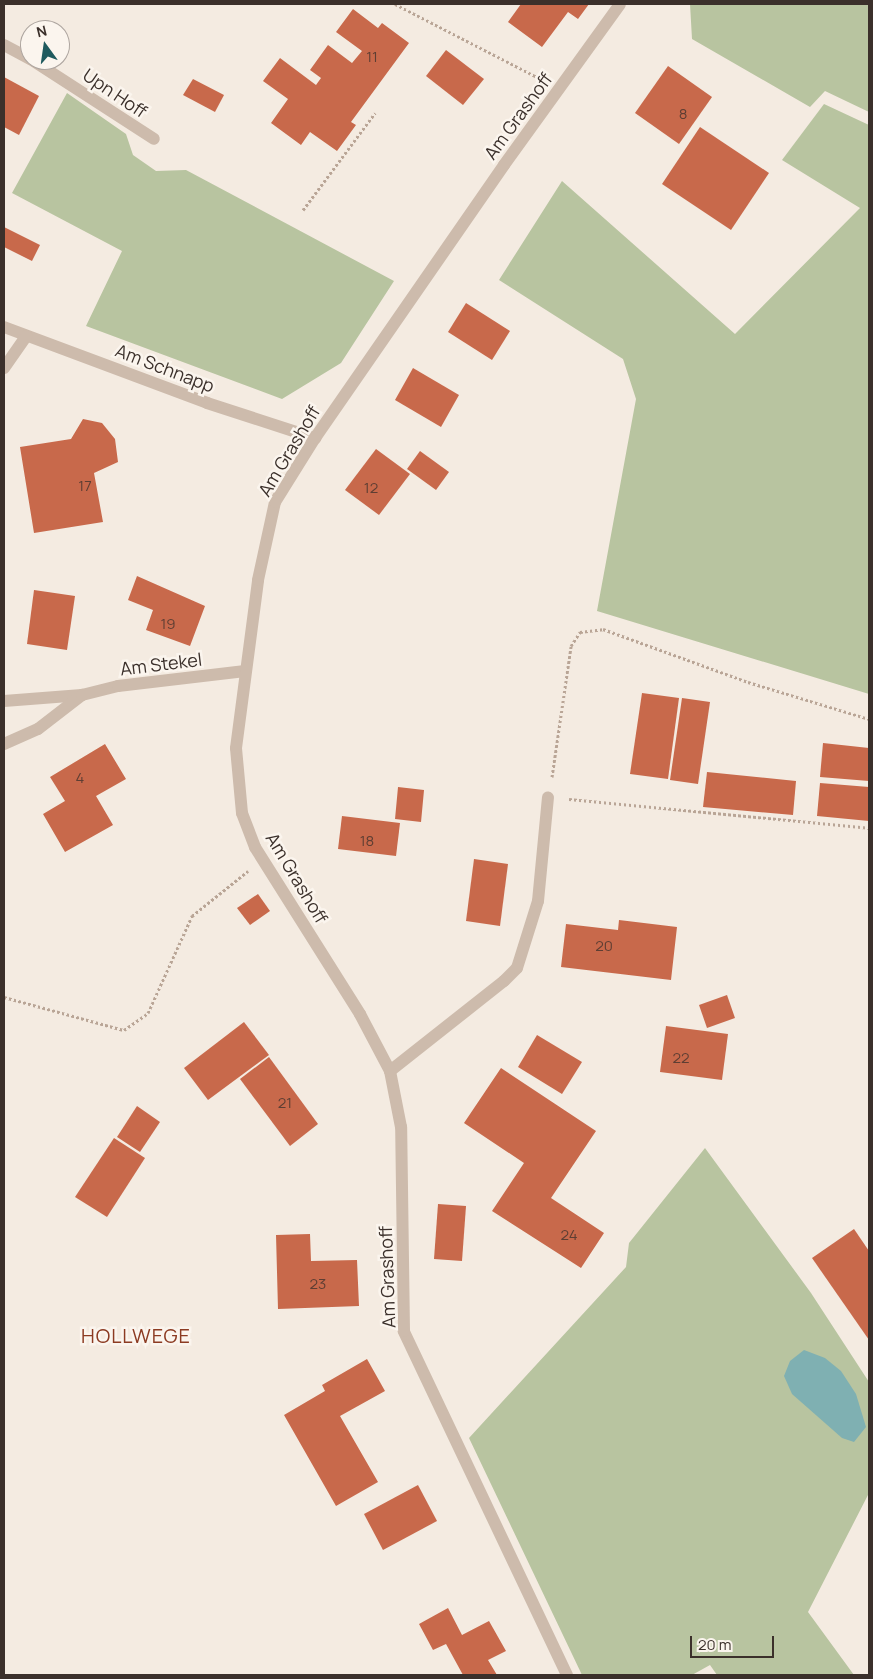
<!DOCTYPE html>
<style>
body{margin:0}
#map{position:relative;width:873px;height:1679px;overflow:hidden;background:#f4ebe1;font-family:Manrope,sans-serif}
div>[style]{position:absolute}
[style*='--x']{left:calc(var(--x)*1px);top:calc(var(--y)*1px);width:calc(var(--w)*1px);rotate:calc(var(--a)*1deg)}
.green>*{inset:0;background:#b8c4a0}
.water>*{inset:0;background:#7fb0b2}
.building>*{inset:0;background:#c8694b}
.path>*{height:3px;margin-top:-1.5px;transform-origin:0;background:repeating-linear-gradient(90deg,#b9a596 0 2.5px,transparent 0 5px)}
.lane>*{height:12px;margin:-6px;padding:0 6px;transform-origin:6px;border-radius:6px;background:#cdbbac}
.street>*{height:12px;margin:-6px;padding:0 6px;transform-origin:6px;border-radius:6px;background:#cdbbac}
span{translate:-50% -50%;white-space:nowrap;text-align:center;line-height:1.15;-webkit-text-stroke:5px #fbf5ee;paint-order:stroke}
.number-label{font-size:15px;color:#5e3e33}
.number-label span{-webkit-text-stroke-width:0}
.street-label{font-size:18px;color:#3b302b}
.quarter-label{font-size:20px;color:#8c3b22;letter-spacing:1px}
.frame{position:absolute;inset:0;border:5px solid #3b302b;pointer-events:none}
.north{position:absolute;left:20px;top:20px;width:50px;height:50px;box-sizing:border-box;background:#fbf5ee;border:1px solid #aea6a0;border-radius:50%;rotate:346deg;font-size:14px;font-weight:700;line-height:20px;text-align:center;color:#3b302b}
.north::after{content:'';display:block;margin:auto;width:18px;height:22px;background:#1f5a5e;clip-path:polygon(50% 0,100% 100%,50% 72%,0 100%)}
.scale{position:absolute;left:690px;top:1636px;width:84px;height:22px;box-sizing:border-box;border:2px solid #3b302b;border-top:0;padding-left:6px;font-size:15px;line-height:18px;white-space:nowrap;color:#3b302b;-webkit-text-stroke:4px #fbf5ee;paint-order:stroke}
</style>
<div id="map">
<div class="green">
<i style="clip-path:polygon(690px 4px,869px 4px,869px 112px,825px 91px,810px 107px,692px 39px)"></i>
<i style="clip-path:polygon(67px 93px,126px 134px,133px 155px,156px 171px,186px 170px,394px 281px,341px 363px,282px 399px,86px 326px,122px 251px,12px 193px)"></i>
<i style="clip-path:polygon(824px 104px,869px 125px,869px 694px,597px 611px,636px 399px,623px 359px,499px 280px,562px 181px,735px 334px,860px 208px,782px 160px)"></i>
<i style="clip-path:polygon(705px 1148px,811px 1293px,869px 1382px,869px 1493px,808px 1612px,854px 1675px,717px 1675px,710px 1665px,692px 1675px,582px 1675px,469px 1438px,626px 1267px,629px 1243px)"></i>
</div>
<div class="water">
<i style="clip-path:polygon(804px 1350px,825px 1358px,841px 1371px,856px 1394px,866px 1427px,854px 1442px,842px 1438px,792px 1394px,784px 1376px,790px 1361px)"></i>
</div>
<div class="building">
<i style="clip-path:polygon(521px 4px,589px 4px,578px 19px,568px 12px,542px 47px,508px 22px)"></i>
<i style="clip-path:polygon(353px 9px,378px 28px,382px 23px,409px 43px,351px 122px,356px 125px,337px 151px,310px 132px,301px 145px,271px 123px,288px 99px,263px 81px,280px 58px,316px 85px,321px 78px,310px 70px,328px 45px,352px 63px,362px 51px,336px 32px)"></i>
<i style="clip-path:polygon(446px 50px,484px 79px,463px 105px,426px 76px)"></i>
<i style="clip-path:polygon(668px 66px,712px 97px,679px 144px,635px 113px)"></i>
<i style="clip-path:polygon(4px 77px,39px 96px,19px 135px,4px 127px)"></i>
<i style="clip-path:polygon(193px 79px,224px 95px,215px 112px,183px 95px)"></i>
<i style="clip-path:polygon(700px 127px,769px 173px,731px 230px,662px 184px)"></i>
<i style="clip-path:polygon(4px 227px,40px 245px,32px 261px,4px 247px)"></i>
<i style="clip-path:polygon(466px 303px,510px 331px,492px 360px,448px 332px)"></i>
<i style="clip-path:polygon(413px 368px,459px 395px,441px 427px,395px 400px)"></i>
<i style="clip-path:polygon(83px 419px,102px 423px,115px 439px,118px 462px,94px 473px,103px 522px,34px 533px,20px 447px,71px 439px)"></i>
<i style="clip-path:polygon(376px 449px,410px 474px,379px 515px,345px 490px)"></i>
<i style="clip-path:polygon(420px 451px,449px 472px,436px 490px,407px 469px)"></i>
<i style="clip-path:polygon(137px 576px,205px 606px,190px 646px,146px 630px,153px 610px,128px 600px)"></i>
<i style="clip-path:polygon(34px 590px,75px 596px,67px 650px,27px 644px)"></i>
<i style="clip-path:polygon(642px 693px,679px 698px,668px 779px,630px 774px)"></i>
<i style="clip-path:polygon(682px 698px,710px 702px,698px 784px,670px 780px)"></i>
<i style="clip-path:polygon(823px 743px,869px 748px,869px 781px,820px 777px)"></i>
<i style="clip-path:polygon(105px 744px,126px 779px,96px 796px,113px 825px,65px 852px,43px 814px,65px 801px,50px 777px)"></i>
<i style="clip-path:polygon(707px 772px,796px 781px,793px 815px,703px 807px)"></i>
<i style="clip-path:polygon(820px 783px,869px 787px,869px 821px,817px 816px)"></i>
<i style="clip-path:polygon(398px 787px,424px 790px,421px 822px,395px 819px)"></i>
<i style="clip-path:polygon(342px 816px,400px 823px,396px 856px,338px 849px)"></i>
<i style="clip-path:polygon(474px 859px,508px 864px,500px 926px,466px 921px)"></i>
<i style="clip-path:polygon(258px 894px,270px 911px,250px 925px,237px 908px)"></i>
<i style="clip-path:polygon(619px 920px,677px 927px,671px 980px,561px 967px,566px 924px,618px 930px)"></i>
<i style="clip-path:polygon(727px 995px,735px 1018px,707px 1028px,699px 1005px)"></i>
<i style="clip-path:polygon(244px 1022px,269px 1055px,208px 1100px,184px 1068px)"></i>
<i style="clip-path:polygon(666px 1026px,728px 1034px,722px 1080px,660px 1072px)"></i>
<i style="clip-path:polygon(537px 1035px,582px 1062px,562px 1094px,518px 1067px)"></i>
<i style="clip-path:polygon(269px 1057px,318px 1124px,290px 1146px,240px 1079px)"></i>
<i style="clip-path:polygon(501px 1068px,596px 1131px,551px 1198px,604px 1233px,581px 1268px,492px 1211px,524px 1163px,464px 1123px)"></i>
<i style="clip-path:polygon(137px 1106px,160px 1122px,140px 1152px,117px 1137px)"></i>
<i style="clip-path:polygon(114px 1138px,145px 1158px,107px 1217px,75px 1197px)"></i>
<i style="clip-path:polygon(438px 1204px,466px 1206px,462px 1261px,434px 1259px)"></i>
<i style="clip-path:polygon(854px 1229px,869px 1251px,869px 1340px,812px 1258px)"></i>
<i style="clip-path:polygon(310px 1234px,311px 1261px,357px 1260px,359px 1306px,278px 1309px,276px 1235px)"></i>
<i style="clip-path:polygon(367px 1359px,385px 1391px,340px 1416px,378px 1482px,336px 1506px,284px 1415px,325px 1391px,322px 1385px)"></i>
<i style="clip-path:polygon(418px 1485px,437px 1521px,383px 1550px,364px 1514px)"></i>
<i style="clip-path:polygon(448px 1608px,462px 1635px,489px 1621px,506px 1651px,488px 1660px,497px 1675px,463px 1675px,446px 1644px,433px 1650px,419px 1624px)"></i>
</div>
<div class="path">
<i style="--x:395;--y:4;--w:164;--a:27.2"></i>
<i style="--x:303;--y:210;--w:121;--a:-53.4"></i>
<i style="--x:552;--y:777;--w:132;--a:-81.7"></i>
<i style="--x:571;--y:646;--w:17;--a:-57"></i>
<i style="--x:580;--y:632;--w:23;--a:-7"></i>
<i style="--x:603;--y:629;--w:154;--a:20.1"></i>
<i style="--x:748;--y:682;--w:127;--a:17"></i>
<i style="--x:569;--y:799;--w:301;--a:5.5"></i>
<i style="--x:4;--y:997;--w:124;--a:15.4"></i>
<i style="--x:124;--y:1030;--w:29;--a:-35"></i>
<i style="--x:148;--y:1013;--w:107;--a:-65.6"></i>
<i style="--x:192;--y:916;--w:72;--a:-38.8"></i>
</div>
<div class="lane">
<i style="--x:390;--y:1071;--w:145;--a:-38.3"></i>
<i style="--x:504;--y:981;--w:18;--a:-45"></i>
<i style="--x:517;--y:968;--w:70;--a:-72.6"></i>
<i style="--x:538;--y:901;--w:104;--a:-84.5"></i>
</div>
<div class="street">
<i style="--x:4;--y:45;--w:30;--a:28"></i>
<i style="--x:32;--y:60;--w:145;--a:32.9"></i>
<i style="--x:4;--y:327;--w:217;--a:20.5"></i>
<i style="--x:207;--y:403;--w:114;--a:18"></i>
<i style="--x:4;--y:368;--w:39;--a:-55"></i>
<i style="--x:4;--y:701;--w:78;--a:-4.4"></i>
<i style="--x:4;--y:744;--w:37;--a:-24"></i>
<i style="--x:38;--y:729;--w:56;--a:-37.7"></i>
<i style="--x:82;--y:695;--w:37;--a:-14"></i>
<i style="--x:118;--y:686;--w:128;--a:-6.7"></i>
<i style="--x:567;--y:1675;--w:381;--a:-115.4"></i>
<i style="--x:404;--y:1331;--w:204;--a:-90.8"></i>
<i style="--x:401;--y:1127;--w:57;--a:-101.1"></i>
<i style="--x:390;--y:1071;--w:64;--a:-117.8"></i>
<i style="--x:360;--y:1014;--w:197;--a:-122.2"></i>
<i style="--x:255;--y:847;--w:36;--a:-111"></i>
<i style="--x:242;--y:813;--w:65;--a:-95.3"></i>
<i style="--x:236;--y:748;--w:169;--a:-82.5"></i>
<i style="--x:258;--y:580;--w:80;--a:-77.7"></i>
<i style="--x:275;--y:502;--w:75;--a:-58"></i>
<i style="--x:315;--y:438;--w:332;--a:-55.3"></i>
<i style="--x:504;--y:165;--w:198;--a:-54.2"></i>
</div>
<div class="number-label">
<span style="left:372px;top:57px">11</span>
<span style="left:683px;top:114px">8</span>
<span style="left:85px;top:486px">17</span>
<span style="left:371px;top:488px">12</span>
<span style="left:168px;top:624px">19</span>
<span style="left:80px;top:778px">4</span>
<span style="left:367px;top:841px">18</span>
<span style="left:604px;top:946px">20</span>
<span style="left:681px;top:1058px">22</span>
<span style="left:285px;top:1103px">21</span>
<span style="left:569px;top:1235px">24</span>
<span style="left:318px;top:1284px">23</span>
</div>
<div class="street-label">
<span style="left:115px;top:93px;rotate:34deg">Upn Hoff</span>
<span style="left:518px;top:116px;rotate:-54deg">Am Grashoff</span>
<span style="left:165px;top:368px;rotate:21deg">Am Schnapp</span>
<span style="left:289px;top:451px;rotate:-59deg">Am Grashoff</span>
<span style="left:161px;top:664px;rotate:-7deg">Am Stekel</span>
<span style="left:297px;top:878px;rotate:59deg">Am Grashoff</span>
<span style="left:387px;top:1277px;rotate:-92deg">Am Grashoff</span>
</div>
<div class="quarter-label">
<span style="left:136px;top:1335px">HOLLWEGE</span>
</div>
<div class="frame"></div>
<div class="north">N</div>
<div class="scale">20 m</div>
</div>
